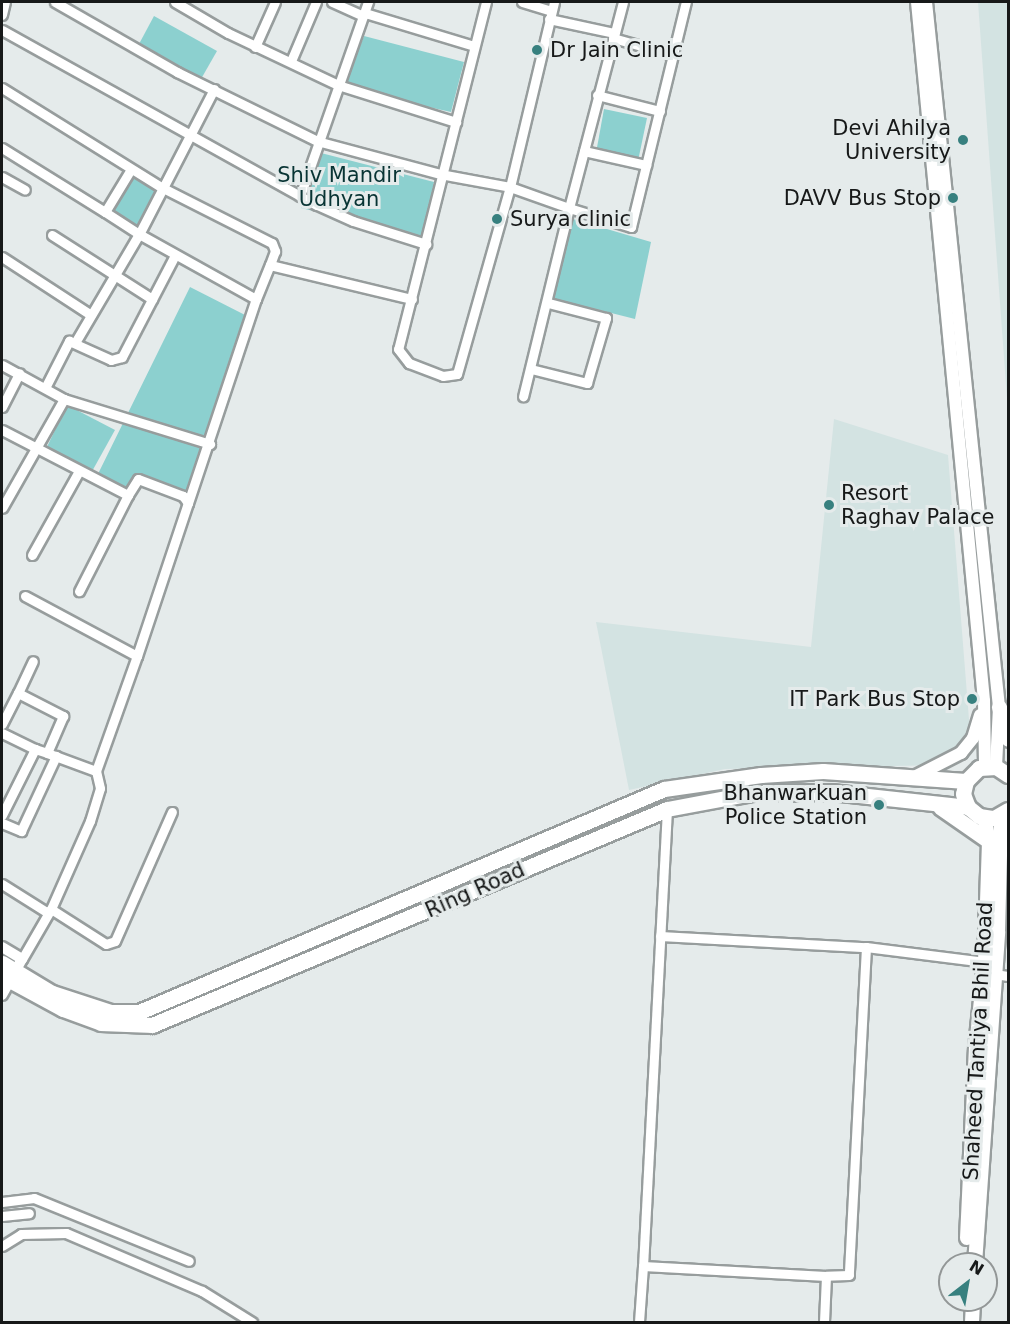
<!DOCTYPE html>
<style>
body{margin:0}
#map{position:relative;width:1010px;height:1324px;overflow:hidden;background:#e5ebeb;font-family:"DejaVu Sans",sans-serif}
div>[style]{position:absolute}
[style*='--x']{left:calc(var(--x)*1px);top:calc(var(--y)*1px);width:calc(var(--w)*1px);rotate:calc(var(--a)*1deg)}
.built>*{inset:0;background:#d3e3e2}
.green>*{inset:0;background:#8cd0cf}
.roads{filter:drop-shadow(2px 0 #979d9d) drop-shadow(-2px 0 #979d9d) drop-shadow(0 2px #979d9d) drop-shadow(0 -2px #979d9d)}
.minor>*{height:9px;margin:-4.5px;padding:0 4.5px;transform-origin:4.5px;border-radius:4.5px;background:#fff}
.tertiary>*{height:10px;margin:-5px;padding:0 5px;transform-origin:5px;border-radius:5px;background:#fff}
.secondary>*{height:12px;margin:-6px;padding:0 6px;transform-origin:6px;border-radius:6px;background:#fff}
.primary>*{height:14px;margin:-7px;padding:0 7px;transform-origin:7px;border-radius:7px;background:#fff}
.trunk>*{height:15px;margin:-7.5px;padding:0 7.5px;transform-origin:7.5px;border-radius:7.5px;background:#fff}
.dots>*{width:16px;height:16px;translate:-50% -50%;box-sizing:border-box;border:3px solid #e5ebeb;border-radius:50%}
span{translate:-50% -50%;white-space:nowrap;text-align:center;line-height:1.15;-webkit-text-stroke:6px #e5ebeb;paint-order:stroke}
.poi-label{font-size:21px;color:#171919}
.left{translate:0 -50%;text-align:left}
.right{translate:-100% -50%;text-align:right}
.park-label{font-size:21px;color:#083434}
.street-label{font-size:21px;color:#171919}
.frame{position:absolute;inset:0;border:3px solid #171919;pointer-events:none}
.north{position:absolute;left:938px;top:1252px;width:60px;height:60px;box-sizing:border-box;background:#e5ebeb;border:2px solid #939797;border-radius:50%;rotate:31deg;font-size:16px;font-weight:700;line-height:24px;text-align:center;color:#171919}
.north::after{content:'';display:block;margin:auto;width:21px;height:27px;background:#37807f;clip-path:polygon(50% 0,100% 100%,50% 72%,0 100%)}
</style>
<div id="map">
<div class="built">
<i style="clip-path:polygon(978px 2px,1008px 2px,1008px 412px)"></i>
<i style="clip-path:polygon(834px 419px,948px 455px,970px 732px,949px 765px,725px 769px,629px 790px,596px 622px,811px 647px)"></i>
</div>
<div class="green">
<i style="clip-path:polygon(154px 16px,217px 51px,201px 79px,139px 44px)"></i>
<i style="clip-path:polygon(364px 36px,464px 62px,451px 112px,343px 88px)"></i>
<i style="clip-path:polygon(604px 109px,647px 118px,638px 161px,596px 153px)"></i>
<i style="clip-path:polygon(321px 153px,434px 182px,422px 237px,301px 208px)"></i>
<i style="clip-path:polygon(132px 173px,159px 187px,139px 227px,111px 213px)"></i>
<i style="clip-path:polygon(573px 219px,651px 242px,635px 319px,552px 298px)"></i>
<i style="clip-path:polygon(190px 287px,247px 316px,188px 495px,140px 475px,125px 490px,96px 478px)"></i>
<i style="clip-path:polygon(67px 405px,115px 430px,90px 475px,45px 451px)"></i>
</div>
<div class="roads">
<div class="minor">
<i style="--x:55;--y:2;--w:141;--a:29.8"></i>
<i style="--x:177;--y:72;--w:156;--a:26.2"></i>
<i style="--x:317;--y:141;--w:127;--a:15"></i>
<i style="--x:440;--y:174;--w:71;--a:10.5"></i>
<i style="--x:510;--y:187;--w:190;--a:-76.6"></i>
<i style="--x:175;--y:2;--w:61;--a:30.3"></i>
<i style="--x:228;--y:33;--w:122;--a:25.3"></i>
<i style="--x:338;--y:85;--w:124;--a:17.4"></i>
<i style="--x:332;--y:2;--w:34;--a:24"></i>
<i style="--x:486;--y:2;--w:358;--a:104.2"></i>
<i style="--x:398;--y:349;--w:18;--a:52"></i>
<i style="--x:409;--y:363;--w:36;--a:21"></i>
<i style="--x:443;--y:376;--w:14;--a:-8"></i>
<i style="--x:457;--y:374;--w:194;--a:-74.2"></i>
<i style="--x:510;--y:187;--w:63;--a:19.6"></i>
<i style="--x:569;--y:208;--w:194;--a:103.7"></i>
<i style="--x:522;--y:2;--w:30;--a:17"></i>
<i style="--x:623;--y:2;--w:213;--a:104.7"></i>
<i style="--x:569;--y:208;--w:65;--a:17"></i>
<i style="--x:631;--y:227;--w:232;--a:-76.3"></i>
<i style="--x:365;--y:13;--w:114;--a:16.8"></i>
<i style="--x:549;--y:19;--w:66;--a:12.2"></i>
<i style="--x:2;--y:30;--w:360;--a:29.1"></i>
<i style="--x:317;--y:205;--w:39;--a:24"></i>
<i style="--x:353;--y:221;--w:77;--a:17.5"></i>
<i style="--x:613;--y:38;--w:62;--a:15.8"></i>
<i style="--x:255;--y:47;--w:49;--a:-66"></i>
<i style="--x:291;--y:61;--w:64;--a:-67"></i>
<i style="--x:2;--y:88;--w:187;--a:31.9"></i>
<i style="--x:161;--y:187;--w:124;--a:26.8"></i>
<i style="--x:272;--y:243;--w:9;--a:69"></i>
<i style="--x:275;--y:251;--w:15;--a:110"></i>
<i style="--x:270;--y:265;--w:146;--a:13.5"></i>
<i style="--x:214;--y:89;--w:163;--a:117.3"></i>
<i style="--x:139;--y:234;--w:134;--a:29.1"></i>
<i style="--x:256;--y:299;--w:37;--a:-68"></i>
<i style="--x:597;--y:95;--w:65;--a:14.3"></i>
<i style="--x:2;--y:148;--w:121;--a:31.9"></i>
<i style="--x:105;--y:212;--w:50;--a:-58.8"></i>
<i style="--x:584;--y:151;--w:64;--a:12.7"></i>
<i style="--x:2;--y:177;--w:26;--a:29"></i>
<i style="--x:300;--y:196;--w:206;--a:-70.7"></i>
<i style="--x:52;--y:235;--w:119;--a:32.6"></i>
<i style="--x:2;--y:257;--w:106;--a:33.1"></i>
<i style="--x:76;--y:341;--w:124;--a:-59.5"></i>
<i style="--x:139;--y:234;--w:40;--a:-147.1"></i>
<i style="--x:2;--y:365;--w:71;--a:28.7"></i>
<i style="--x:64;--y:399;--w:125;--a:119.6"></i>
<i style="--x:531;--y:369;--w:58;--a:14"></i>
<i style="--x:587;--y:383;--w:68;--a:-73.7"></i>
<i style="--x:606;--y:318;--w:60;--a:-165.5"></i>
<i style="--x:46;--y:386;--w:51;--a:-62.9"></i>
<i style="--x:69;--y:341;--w:46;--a:24.3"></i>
<i style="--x:111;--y:360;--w:11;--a:-15"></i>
<i style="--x:122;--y:357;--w:115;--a:-62.5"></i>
<i style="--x:64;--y:399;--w:153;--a:17.1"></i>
<i style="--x:2;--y:407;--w:38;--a:-63"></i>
<i style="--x:2;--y:430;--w:142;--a:27.3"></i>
<i style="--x:128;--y:495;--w:108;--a:117"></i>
<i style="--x:188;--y:503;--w:215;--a:-71.6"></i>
<i style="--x:32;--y:555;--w:96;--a:-60.8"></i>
<i style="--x:25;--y:596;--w:127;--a:28.2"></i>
<i style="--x:137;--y:656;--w:161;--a:-71.6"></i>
<i style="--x:188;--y:503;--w:9;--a:-126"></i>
<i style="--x:183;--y:496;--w:48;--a:-159.3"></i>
<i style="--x:138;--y:479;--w:19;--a:122"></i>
<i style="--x:18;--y:693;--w:35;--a:-65"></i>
<i style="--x:2;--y:724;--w:35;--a:-63"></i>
<i style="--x:18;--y:693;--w:51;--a:27.1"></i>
<i style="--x:63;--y:716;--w:40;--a:113.4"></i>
<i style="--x:47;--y:753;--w:52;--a:20.2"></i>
<i style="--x:2;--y:733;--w:37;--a:26"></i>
<i style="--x:667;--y:809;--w:458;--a:93"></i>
<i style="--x:643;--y:1266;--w:183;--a:3.1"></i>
<i style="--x:826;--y:1276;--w:46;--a:92.5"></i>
<i style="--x:2;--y:815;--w:74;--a:-63.4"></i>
<i style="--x:35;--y:749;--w:13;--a:18"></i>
<i style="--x:2;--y:823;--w:21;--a:23"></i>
<i style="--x:21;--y:831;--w:83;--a:-65"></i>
<i style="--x:2;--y:884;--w:54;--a:32.2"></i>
<i style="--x:51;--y:909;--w:65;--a:32.5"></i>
<i style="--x:106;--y:944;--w:9;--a:-18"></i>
<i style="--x:115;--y:941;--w:141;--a:-66.2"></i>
<i style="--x:660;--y:936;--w:206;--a:3.1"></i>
<i style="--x:866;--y:947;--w:328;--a:93"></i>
<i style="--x:849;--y:1275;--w:23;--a:178"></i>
<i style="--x:866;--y:947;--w:120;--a:7.2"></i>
<i style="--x:22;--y:959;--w:58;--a:-59.9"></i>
<i style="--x:51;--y:909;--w:96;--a:-66.1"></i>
<i style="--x:90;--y:821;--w:34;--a:-73"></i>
<i style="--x:100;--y:788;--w:17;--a:-103"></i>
<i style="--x:96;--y:771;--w:122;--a:-70.4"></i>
<i style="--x:994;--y:974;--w:14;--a:8"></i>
<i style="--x:2;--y:1202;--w:32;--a:-7"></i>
<i style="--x:34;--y:1198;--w:167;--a:22.1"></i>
<i style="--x:2;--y:1216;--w:27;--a:-6"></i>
<i style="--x:2;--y:1246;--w:22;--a:-32"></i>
<i style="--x:21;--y:1234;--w:45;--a:-1.3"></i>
<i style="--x:66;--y:1233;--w:148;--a:23.1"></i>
<i style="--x:202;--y:1291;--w:59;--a:31.8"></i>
<i style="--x:639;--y:1322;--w:56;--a:-85.9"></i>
</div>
<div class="tertiary">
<i style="--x:2;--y:15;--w:13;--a:-77"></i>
<i style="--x:2;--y:947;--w:23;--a:31"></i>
<i style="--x:22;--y:959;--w:41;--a:119.1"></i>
</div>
<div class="secondary">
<i style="--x:917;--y:2;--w:702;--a:84.52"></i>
<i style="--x:984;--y:701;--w:65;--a:89.1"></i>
<i style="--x:926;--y:2;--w:709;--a:84.09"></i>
<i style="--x:999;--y:707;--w:60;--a:92.9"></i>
<i style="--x:916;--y:776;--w:51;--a:-27.1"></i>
<i style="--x:961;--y:753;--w:19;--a:-51"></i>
<i style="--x:973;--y:738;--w:24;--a:-73"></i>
</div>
<div class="primary">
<i style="--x:967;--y:1238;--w:191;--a:-87.3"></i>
<i style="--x:976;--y:1047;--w:85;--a:-84"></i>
<i style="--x:985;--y:962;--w:121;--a:-88.1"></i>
<i style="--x:989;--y:841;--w:24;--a:-102"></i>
<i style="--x:975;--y:1264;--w:333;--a:-86"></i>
<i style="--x:998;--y:932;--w:117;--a:-88.5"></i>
<i style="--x:972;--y:1322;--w:22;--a:-87"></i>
</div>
<div class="trunk">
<i style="--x:999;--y:707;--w:33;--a:74"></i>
<i style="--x:1008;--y:775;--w:14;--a:-146"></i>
<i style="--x:996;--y:767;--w:17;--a:177"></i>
<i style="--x:979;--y:768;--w:18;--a:135"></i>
<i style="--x:966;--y:781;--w:13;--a:103"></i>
<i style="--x:963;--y:794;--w:14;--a:69"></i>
<i style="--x:968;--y:807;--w:14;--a:39"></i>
<i style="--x:979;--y:816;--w:15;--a:8"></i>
<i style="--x:994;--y:818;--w:16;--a:-30"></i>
<i style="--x:940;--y:807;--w:60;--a:34.8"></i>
<i style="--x:999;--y:844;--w:13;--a:-48"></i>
<i style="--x:2;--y:963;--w:58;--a:31"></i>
<i style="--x:52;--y:993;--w:62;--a:17.9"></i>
<i style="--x:111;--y:1012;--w:28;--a:0"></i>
<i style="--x:139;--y:1012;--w:570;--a:-23.01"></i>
<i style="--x:664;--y:789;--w:98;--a:-8.2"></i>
<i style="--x:761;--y:775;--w:62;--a:-3.7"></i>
<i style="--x:823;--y:771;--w:143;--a:4"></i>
<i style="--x:2;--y:976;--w:69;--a:28.4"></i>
<i style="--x:63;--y:1009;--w:40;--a:20.2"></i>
<i style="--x:101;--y:1023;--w:51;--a:2.2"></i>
<i style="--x:152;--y:1025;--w:558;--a:-22.75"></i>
<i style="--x:667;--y:809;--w:86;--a:-10.7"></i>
<i style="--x:752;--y:793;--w:79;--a:-0.7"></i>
<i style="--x:831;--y:792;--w:138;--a:6.2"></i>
</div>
</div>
<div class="dots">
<i style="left:537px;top:50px;background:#37807f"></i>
<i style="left:963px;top:140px;background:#37807f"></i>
<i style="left:953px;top:198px;background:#37807f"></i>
<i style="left:497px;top:219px;background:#37807f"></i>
<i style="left:829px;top:505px;background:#37807f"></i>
<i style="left:972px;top:699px;background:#37807f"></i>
<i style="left:879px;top:805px;background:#37807f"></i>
</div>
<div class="poi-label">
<span class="left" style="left:550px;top:50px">Dr Jain Clinic</span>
<span class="right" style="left:951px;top:140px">Devi Ahilya<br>University</span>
<span class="right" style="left:941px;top:198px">DAVV Bus Stop</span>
<span class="left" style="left:510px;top:219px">Surya clinic</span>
<span class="left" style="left:841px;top:505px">Resort<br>Raghav Palace</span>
<span class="right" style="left:960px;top:699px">IT Park Bus Stop</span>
<span class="right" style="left:867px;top:805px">Bhanwarkuan<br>Police Station</span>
</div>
<div class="park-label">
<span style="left:339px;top:187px">Shiv Mandir<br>Udhyan</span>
</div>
<div class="street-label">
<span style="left:475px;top:890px;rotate:-24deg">Ring Road</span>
<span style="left:978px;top:1041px;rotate:-87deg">Shaheed Tantiya Bhil Road</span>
</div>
<div class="frame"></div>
<div class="north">N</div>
</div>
